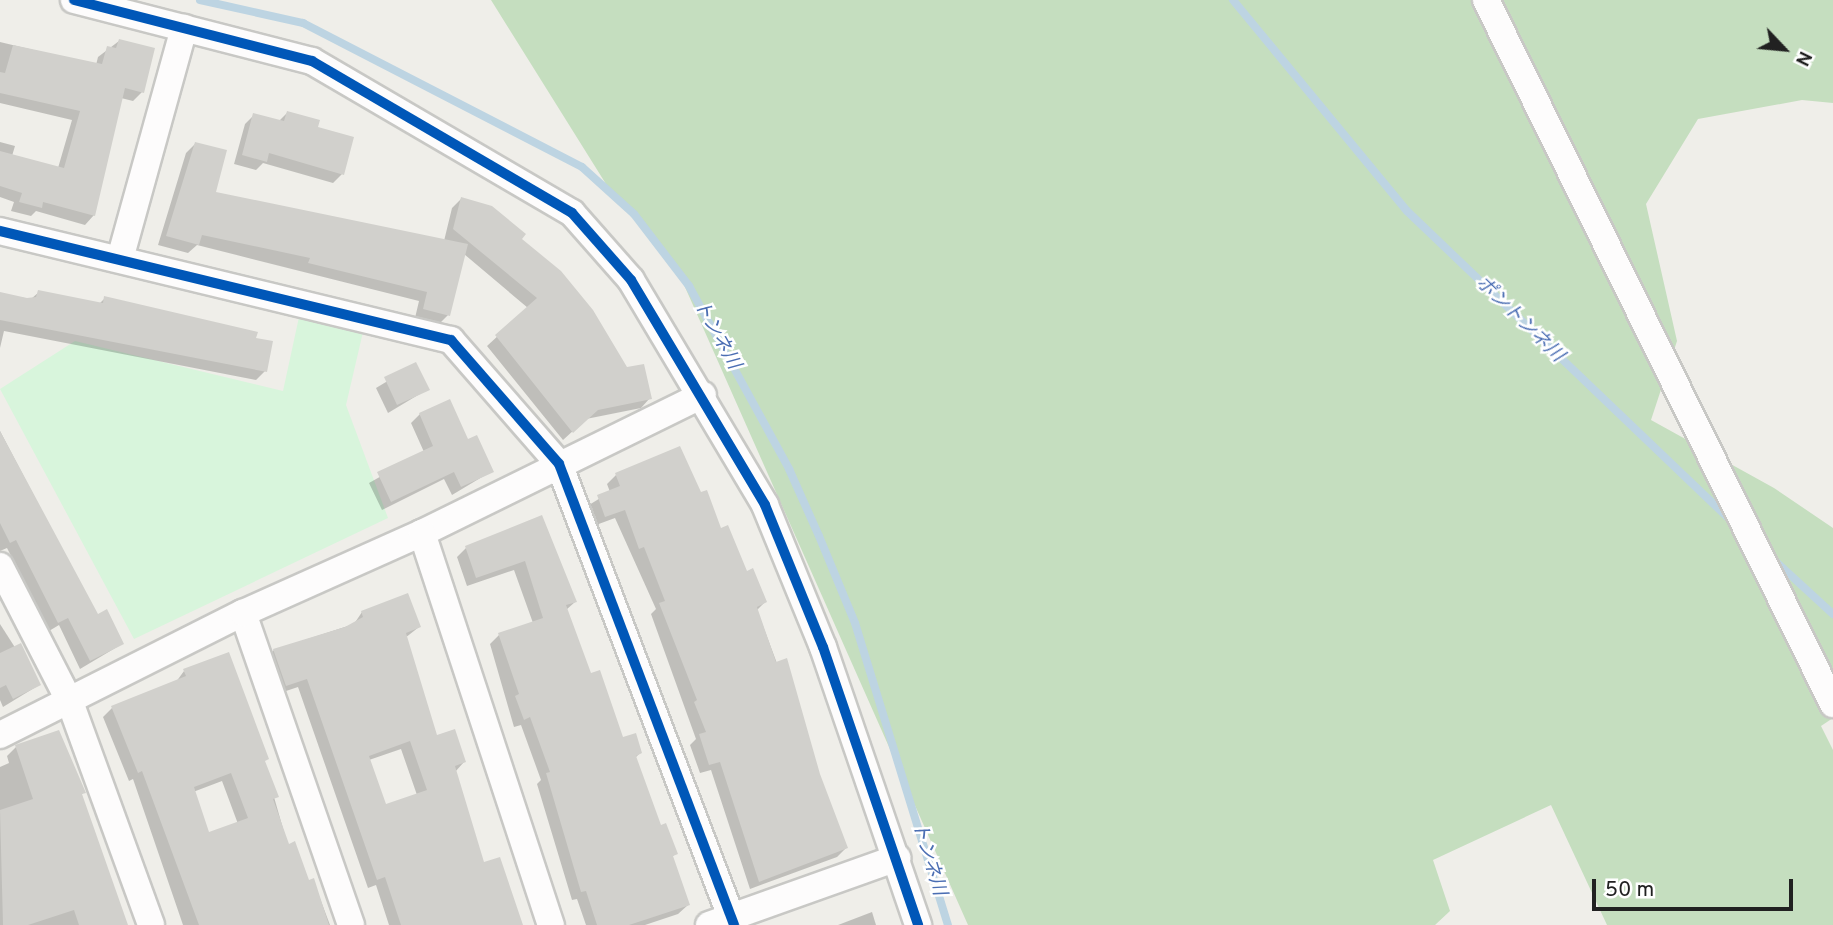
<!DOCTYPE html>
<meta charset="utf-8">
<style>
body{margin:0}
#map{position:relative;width:1833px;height:925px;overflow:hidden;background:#efeee9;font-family:Overpass,"Noto Sans JP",sans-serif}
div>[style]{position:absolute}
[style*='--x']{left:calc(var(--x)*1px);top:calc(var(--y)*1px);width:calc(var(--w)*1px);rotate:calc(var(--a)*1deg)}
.forest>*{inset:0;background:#c5debf}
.park>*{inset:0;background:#d8f5dc}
.shadow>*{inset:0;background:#0003}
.stream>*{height:8px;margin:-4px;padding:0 4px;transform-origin:4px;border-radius:4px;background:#bdd4e2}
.building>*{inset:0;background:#d1d0cc}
.roads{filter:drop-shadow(2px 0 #c8c8c5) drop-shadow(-2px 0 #c8c8c5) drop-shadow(0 2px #c8c8c5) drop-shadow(0 -2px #c8c8c5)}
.minor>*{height:26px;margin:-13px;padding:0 13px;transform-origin:13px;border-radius:13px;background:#fdfcfc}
.cycleway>*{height:10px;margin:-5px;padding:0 5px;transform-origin:5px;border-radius:5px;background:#0057b8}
span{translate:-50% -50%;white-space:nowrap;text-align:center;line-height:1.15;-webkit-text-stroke:5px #fff;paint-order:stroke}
.water-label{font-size:19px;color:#4b6eb3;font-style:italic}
.north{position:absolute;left:1749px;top:14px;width:70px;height:70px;-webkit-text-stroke:5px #fff;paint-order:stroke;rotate:116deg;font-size:19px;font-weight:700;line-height:28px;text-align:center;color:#212121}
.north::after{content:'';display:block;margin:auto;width:24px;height:32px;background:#212121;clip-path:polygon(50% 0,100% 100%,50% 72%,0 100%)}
.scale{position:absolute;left:1592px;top:879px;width:201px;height:32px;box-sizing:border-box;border:4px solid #212121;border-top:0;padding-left:9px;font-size:21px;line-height:24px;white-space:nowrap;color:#212121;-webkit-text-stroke:5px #fff;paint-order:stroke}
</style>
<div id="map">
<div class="forest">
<i style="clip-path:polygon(491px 0,1833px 0,1833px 103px,1802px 100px,1698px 119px,1646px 204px,1677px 341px,1651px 420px,1774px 488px,1833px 528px,1833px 718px,1821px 726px,1833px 750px,1833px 925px,1607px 925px,1551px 805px,1433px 860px,1450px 911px,1435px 925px,968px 925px,673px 260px,611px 192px)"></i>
</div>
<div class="park">
<i style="clip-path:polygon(299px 317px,363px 332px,346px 405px,388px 518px,134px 639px,0 389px,75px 341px,283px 391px)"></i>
</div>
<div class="shadow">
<i style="clip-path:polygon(119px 41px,142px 92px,133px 101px,121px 98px,94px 215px,85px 225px,36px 211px,31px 216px,11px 211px,14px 202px,0 197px,0 142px,15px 146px,12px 156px,58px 168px,72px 120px,0 103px,0 42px,96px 65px,98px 57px)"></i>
<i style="clip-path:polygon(287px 113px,316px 128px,342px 174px,333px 183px,263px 163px,256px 170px,234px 164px,245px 124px,254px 115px,279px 121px)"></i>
<i style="clip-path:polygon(195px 144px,214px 193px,444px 241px,452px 208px,461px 199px,519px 239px,650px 398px,641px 408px,586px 419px,563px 440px,487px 346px,528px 308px,464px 254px,448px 315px,439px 324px,415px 318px,419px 301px,197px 245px,188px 253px,158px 245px,186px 153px)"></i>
<i style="clip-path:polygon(39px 292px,99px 304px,105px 298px,254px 339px,265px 371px,256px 380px,4px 331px,0 348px,0 294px,31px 299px)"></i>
<i style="clip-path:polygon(416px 364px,428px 389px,388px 413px,376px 388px)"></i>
<i style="clip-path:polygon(420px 414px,467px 441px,492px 471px,452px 495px,444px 479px,382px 510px,369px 483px,424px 452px,411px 423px)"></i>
<i style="clip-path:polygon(0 431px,97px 616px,122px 644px,80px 669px,59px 625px,49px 631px,7px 548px,0 551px)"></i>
<i style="clip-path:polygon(616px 475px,720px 530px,765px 602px,757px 610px,846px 848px,837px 857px,750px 889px,711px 770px,700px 773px,690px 745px,696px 739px,651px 614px,656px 609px,615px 518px,596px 525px,589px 505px,610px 492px,607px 484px)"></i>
<i style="clip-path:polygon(541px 517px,575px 602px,566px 610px,590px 675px,622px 739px,640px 753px,635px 758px,660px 827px,676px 853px,672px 857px,688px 905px,678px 914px,645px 925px,586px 925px,577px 899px,572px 900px,537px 784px,541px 780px,521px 725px,514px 727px,490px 644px,499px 635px,533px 623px,514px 570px,467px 586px,457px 557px,466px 548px)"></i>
<i style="clip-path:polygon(evenodd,362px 612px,419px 627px,405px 638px,436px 737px,464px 762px,455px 772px,483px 865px,521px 925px,389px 925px,376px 885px,368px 888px,298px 687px,277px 694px,265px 659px,274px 650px,354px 624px,362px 612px,401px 749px,417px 795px,385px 806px,369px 760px,401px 749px)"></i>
<i style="clip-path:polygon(0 624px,39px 685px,3px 707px,0 700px)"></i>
<i style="clip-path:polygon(evenodd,184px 671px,264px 762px,288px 846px,308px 882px,313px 880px,330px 925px,183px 925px,133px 779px,129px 781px,103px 717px,112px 708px,176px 682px,184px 671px,222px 781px,238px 824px,208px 834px,193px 792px,222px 781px)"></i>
<i style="clip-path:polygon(16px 747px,84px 792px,81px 795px,127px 925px,0 925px,0 767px,9px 763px,7px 756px)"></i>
<i style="clip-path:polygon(872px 912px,876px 925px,838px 925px)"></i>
</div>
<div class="stream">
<i style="--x:200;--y:0;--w:106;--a:12.6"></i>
<i style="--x:303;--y:23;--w:314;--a:27.3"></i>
<i style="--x:582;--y:167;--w:70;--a:42.1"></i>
<i style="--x:634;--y:214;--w:91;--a:52.6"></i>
<i style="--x:689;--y:286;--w:209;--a:61.3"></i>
<i style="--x:789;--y:469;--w:73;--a:65.9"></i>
<i style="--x:819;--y:536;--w:94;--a:67.5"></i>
<i style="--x:855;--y:623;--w:316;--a:72.9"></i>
<i style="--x:1233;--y:0;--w:273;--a:50.5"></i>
<i style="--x:1407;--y:211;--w:451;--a:43.7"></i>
<i style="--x:1774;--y:560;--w:80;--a:42.5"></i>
</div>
<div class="building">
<i style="clip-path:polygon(119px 39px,155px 48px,144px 93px,125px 88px,95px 216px,43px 202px,42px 208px,19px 202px,22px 193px,0 186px,0 151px,64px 168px,80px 111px,0 93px,0 72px,5px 73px,13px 45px,102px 64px,107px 46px,116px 48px)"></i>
<i style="clip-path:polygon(287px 111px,320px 120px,318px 127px,354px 137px,344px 175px,269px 153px,267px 162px,242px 155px,253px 113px,284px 121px)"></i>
<i style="clip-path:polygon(195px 142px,227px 150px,216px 192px,468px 244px,450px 316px,423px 309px,427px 292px,308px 263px,310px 258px,202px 235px,199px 245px,166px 236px)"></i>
<i style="clip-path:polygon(461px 197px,492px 206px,526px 234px,522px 239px,561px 271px,593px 310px,627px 367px,644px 364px,652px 399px,598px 410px,573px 433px,495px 335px,537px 298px,453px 229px)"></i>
<i style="clip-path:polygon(38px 290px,103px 303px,104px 296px,258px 332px,256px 338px,273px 341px,267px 372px,0 320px,0 292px,27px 298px,36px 297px)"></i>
<i style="clip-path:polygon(416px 362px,430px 390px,397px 405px,384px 377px)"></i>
<i style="clip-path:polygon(450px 399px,468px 439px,477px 435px,494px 472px,461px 487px,454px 472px,391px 502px,377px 472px,433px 446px,419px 413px)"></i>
<i style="clip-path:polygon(0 431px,98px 614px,107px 609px,124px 644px,90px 661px,68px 618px,58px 623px,16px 540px,10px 543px,0 523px)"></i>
<i style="clip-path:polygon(680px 446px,701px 492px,707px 490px,721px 528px,728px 525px,747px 571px,753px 568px,767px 602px,757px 607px,776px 662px,787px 658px,820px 774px,848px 848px,759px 882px,720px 762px,709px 765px,699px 734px,706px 732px,694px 702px,697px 700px,659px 603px,665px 601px,644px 547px,639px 549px,625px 510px,605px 517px,597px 495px,620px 486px,615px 473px)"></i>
<i style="clip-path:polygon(542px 515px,577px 602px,566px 605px,591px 673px,600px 670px,623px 737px,636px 733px,642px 753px,636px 756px,661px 825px,666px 823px,678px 854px,673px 856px,690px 905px,629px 925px,597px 925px,586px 891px,581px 892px,546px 773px,550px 772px,530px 717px,524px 720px,515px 696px,519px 694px,498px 633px,543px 618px,525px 561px,476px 578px,465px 546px)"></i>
<i style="clip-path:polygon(evenodd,408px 593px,421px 627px,406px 633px,437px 735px,455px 729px,466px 762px,455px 766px,484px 862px,500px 857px,523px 925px,401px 925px,385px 877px,377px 880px,307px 679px,286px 686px,273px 649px,345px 627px,363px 617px,361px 611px,408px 593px,410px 741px,427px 790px,386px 804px,369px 756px,410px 741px)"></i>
<i style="clip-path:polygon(21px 643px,41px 685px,13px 699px,6px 685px,0 688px,0 653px)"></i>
<i style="clip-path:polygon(evenodd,229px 652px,269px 759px,265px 761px,279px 797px,273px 799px,289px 844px,295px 841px,309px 880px,314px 878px,329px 925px,199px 925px,142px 771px,138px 773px,111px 706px,186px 676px,183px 669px,229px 652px,231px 773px,248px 818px,209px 832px,194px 787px,231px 773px)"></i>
<i style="clip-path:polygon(59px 730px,86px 793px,82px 794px,128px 925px,79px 925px,74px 910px,28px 925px,3px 925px,0 810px,33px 799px,15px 745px)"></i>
</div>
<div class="roads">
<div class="minor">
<i style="--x:74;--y:0;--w:246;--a:14.4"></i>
<i style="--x:312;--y:61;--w:301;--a:30.3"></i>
<i style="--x:572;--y:213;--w:89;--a:48.6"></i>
<i style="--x:631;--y:280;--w:262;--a:59.2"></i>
<i style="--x:765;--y:505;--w:153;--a:67.8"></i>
<i style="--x:823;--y:647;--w:294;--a:71.1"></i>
<i style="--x:1486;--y:0;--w:785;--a:63.76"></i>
<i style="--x:0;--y:231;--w:464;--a:13.6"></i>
<i style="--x:451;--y:340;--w:164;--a:48.9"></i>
<i style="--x:559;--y:464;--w:493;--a:69.2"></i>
<i style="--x:120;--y:259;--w:240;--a:-74.5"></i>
<i style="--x:422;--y:533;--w:313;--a:-26.2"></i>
<i style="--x:0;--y:566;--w:153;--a:62.8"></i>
<i style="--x:70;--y:702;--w:237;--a:70"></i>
<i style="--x:243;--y:613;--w:330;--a:70.9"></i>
<i style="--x:0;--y:735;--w:272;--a:-26.7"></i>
<i style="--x:243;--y:613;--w:196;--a:-24.1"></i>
<i style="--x:422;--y:533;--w:413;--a:71.8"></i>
<i style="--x:709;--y:925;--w:200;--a:-19.6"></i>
</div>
</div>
<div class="cycleway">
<i style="--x:74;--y:0;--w:246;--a:14.4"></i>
<i style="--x:312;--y:61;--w:301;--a:30.3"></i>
<i style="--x:572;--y:213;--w:89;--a:48.6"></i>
<i style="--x:631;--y:280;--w:262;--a:59.2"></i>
<i style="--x:765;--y:505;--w:153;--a:67.8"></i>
<i style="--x:823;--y:647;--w:294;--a:71.1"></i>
<i style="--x:0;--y:231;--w:464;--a:13.6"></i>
<i style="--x:451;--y:340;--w:164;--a:48.9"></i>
<i style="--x:559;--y:464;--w:493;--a:69.2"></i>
</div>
<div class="water-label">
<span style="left:1519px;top:320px;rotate:44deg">ポントンネ川</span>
<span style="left:716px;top:335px;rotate:61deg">トンネ川</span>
<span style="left:928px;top:859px;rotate:73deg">トンネ川</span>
</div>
<div class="north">N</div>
<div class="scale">50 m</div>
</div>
